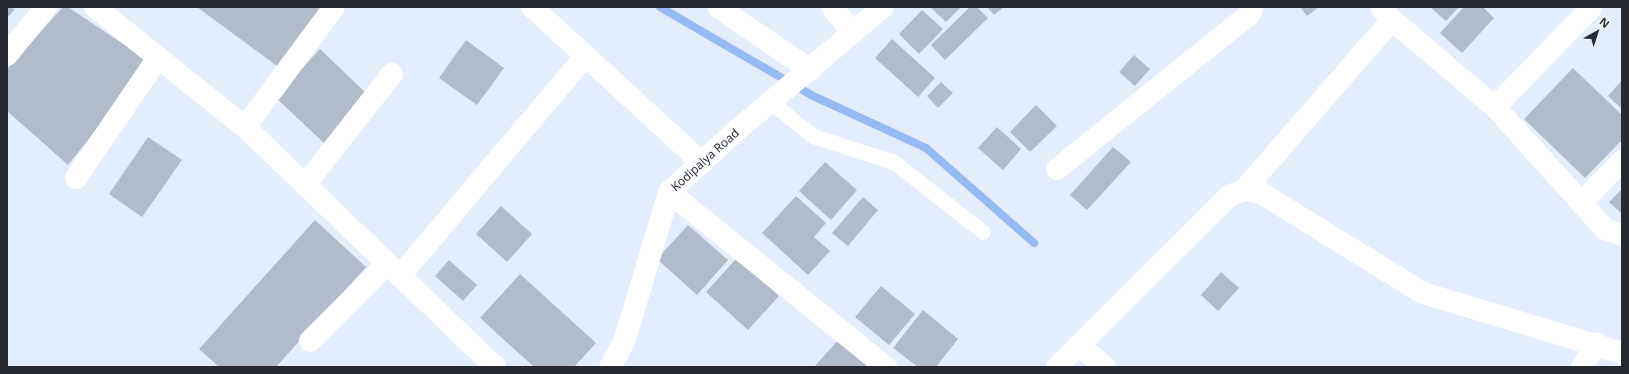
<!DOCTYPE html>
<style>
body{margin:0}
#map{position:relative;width:1629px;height:374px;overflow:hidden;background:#e3edfc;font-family:"Open Sans",sans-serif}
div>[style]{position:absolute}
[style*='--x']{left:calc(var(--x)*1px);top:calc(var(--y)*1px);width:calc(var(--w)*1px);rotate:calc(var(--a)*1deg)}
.stream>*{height:8px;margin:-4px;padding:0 4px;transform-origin:4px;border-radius:4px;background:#96baf2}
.building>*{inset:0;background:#b1bbc9}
.service>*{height:15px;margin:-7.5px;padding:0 7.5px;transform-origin:7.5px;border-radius:7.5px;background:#fff}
.minor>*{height:22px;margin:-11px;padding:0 11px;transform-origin:11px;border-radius:11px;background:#fff}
.secondary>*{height:22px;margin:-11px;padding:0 11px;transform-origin:11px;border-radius:11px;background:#fff}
span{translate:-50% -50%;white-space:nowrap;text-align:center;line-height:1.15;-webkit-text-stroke:3px #f8fafd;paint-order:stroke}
.street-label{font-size:12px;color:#26292f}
.frame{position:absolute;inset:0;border:8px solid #26292f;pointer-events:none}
.north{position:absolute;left:1577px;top:12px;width:40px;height:40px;-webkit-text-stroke:3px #f8fafd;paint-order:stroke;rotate:39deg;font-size:11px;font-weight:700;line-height:16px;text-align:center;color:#26292f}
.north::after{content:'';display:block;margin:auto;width:14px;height:18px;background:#26292f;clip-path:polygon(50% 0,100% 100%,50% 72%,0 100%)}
</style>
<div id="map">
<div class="stream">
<i style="--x:660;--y:7;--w:175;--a:30.2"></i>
<i style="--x:811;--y:95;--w:127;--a:24.7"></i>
<i style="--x:926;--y:148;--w:144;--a:41.3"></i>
</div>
<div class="building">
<i style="clip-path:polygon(7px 7px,15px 9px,7px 18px)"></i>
<i style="clip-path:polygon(63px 7px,68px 7px,150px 62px,68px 165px,7px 111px,7px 69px)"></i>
<i style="clip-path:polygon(197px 7px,327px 7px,281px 69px)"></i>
<i style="clip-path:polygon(930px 7px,961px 7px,946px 22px)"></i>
<i style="clip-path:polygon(970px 7px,977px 7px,988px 18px,945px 60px,931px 45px)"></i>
<i style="clip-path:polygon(987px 7px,1004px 7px,994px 15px)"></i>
<i style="clip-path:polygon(1300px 7px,1319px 7px,1307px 16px)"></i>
<i style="clip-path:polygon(1430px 7px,1459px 7px,1446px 21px)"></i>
<i style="clip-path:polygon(1464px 7px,1483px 7px,1494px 18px,1462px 53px,1440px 33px)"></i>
<i style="clip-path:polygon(922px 10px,943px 29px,919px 54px,899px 34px)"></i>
<i style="clip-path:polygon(892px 39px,935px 78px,918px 97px,875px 58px)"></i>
<i style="clip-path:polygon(466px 40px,504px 68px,477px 105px,439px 78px)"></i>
<i style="clip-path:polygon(320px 49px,369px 96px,324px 143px,275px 97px)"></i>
<i style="clip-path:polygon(1134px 55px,1150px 69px,1135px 86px,1119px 72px)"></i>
<i style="clip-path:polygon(1573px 68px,1622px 115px,1622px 140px,1585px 178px,1524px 119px)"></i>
<i style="clip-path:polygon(1622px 80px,1622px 109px,1608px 96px)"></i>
<i style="clip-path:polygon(941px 82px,953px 93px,938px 108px,927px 96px)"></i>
<i style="clip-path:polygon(1036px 105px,1057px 126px,1030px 152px,1010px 132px)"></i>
<i style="clip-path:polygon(997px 127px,1021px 149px,1003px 170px,978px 148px)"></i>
<i style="clip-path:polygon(148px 137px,182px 160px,142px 217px,109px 194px)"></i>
<i style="clip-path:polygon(1113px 147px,1131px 162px,1087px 210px,1070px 195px)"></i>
<i style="clip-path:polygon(825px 162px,857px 190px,831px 220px,799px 191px)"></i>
<i style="clip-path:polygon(1622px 189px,1622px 214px,1609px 202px)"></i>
<i style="clip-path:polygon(796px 196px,826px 223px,814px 237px,830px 251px,808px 275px,762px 233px)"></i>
<i style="clip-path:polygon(863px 197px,878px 210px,848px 246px,832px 233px)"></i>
<i style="clip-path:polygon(501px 206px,532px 234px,507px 262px,476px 234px)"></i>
<i style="clip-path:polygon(315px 220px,366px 267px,276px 367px,219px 367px,199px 349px)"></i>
<i style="clip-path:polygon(688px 225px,728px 260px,697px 295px,657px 259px)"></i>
<i style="clip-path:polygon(737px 258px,779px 296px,748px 330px,706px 292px)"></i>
<i style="clip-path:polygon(449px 260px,477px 285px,463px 301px,435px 276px)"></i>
<i style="clip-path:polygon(1221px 272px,1239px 288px,1218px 311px,1201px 295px)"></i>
<i style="clip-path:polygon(520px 274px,596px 343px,574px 367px,534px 367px,480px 318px)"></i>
<i style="clip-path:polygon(881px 286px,915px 314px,889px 345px,855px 317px)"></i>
<i style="clip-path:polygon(923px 310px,958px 339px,936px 367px,918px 367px,893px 348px)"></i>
<i style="clip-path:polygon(840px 338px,872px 367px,814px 367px)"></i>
</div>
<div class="service">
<i style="--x:772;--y:103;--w:53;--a:38.8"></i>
<i style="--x:813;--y:136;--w:85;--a:17.8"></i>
<i style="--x:894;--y:162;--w:113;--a:38.2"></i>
</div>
<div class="minor">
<i style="--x:95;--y:7;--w:192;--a:38.7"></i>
<i style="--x:245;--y:127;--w:347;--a:43.8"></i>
<i style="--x:532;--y:7;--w:231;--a:42.5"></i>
<i style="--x:718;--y:7;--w:112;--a:34.4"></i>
<i style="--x:832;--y:7;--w:33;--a:51"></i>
<i style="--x:1381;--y:7;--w:17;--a:50"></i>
<i style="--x:1392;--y:20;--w:135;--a:40.2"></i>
<i style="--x:1495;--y:107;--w:164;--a:48"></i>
<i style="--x:1605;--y:229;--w:18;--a:19"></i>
<i style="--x:7;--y:55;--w:62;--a:-50.9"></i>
<i style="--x:1495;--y:107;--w:139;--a:-45.9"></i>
<i style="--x:245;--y:127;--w:149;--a:-53.4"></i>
<i style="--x:1057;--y:169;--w:248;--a:-38.8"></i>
<i style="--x:1250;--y:14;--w:7;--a:-74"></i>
<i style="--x:76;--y:178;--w:145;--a:-55.7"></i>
<i style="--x:305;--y:185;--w:141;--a:-51.9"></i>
<i style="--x:1244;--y:190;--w:225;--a:-49"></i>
<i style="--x:669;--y:192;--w:279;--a:38.9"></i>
<i style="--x:1581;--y:203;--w:59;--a:-45.7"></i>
<i style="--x:400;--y:276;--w:287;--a:-49.9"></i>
<i style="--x:310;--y:341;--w:109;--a:-45"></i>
<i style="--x:1080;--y:346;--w:33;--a:40"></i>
<i style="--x:1057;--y:367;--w:243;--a:-44.8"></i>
<i style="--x:1229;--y:196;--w:16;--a:-22"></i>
<i style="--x:1244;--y:190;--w:17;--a:10"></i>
<i style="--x:1261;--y:193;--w:190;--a:31.7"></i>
<i style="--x:1423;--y:293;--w:208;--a:16.8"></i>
<i style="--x:1582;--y:367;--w:28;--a:-58"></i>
</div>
<div class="secondary">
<i style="--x:610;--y:367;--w:29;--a:-61"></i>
<i style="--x:624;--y:342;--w:157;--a:-73.3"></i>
<i style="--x:669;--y:192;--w:89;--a:-42.3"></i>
<i style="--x:735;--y:132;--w:194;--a:-40.2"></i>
</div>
<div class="street-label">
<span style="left:705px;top:160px;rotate:-42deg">Kodipalya Road</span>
</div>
<div class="frame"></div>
<div class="north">N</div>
</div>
